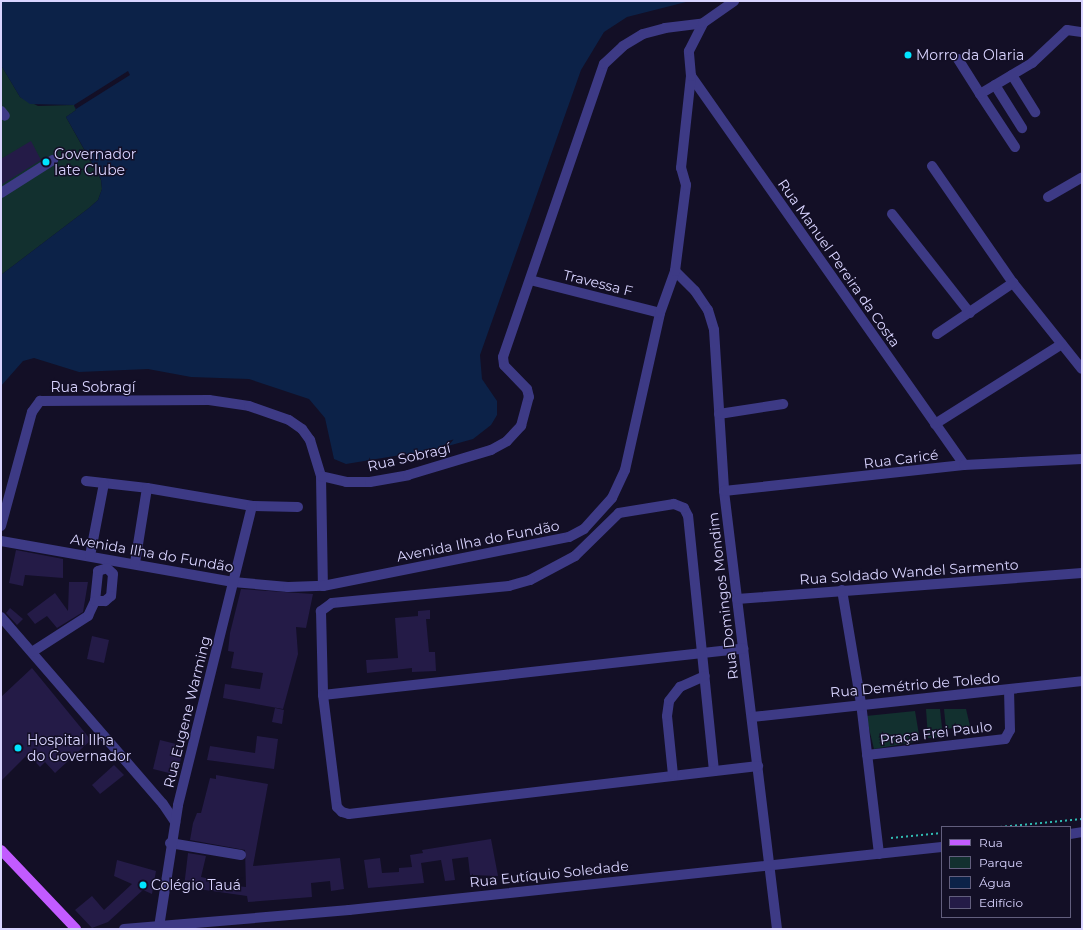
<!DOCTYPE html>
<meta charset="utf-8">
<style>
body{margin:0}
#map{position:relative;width:1083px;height:930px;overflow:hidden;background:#130f26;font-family:Montserrat,sans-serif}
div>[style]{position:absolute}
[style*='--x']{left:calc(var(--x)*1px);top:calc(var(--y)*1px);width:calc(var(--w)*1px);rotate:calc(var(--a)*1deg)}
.green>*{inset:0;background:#12302f}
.water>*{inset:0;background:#0c2248}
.pier>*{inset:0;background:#130f26}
.building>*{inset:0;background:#241b47}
.path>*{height:2px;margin-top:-1px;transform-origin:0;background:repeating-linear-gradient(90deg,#2fb8b0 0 2px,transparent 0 5px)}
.minor>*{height:10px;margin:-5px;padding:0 5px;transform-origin:5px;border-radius:5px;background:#3d3a85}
.major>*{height:10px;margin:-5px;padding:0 5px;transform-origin:5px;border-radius:5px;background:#c25bff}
.dots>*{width:11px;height:11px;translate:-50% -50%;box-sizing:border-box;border:2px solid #130f26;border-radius:50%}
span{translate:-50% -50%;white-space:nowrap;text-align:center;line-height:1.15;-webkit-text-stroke:3px #130f26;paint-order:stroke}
.poi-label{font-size:14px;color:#d9d4ff}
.left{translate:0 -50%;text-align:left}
.street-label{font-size:14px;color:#d9d4ff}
.frame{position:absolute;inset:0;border:2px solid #d9d4ff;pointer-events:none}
.legend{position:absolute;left:941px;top:826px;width:130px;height:92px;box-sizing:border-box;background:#130f26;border:1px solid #625e7d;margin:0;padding:5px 7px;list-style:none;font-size:12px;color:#d9d4ff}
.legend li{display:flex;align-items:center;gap:8px;height:20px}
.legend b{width:20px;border:1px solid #625e7d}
</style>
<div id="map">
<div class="green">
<i style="clip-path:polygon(1px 65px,20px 97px,38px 106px,74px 105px,76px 110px,66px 117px,101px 180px,102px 189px,98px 200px,89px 208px,1px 275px)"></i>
<i style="clip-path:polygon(926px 709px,940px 709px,943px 737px,928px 738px)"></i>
<i style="clip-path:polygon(944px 709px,966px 709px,970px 726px,946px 729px)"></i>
<i style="clip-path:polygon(915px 711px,920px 741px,874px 749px,866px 716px)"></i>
</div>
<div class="water">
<i style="clip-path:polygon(1px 1px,690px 1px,627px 17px,604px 32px,581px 70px,480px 355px,482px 379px,497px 401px,497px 415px,491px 425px,473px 439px,437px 449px,346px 464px,334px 459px,325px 418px,309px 399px,249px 379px,191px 377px,148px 369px,79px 372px,34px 358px,23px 361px,1px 386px,1px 275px,89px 208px,98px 200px,102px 189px,101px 179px,66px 117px,76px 110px,74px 105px,30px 104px,20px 97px,1px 65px)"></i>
</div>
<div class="pier">
<i style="clip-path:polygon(128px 71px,130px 75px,76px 109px,74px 105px)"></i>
</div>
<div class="building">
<i style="clip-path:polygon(31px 141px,41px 160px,1px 185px,1px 159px)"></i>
<i style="clip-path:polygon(16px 550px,63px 559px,63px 578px,25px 575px,23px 586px,9px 583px)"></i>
<i style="clip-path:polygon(69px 582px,88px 582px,83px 612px,57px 628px,47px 616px,35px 624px,27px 614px,55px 593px,68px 611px)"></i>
<i style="clip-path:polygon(241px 589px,313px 594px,306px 628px,296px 627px,298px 654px,283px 709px,223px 698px,225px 684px,260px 689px,263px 673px,231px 668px,234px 652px,228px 651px,230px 633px)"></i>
<i style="clip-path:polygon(10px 608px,23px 619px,17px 625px,6px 613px)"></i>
<i style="clip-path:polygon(430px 610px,430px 619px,426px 619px,429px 652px,435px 652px,436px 671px,412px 672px,412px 668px,367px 673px,366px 660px,398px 658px,395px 618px,418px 616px,418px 611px)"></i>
<i style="clip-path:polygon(92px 636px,109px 640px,104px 663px,87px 659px)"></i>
<i style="clip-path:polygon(32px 668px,91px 740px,55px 773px,45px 762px,40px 767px,28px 754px,1px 781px,1px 697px)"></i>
<i style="clip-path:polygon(275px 708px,284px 710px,282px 724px,272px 722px)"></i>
<i style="clip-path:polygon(257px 736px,278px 739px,274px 769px,207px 760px,210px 746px,255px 753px)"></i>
<i style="clip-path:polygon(160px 740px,184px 746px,177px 775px,153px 769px)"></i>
<i style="clip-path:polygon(114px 765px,124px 775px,100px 794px,92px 785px)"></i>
<i style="clip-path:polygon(216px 775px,268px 784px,253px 866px,340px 858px,344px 889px,331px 891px,330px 881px,311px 883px,312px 897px,248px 902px,247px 896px,184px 887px,188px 853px,206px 856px,201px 877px,210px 879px,209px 883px,246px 887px,245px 850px,190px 840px,193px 823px,197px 813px,201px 813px,210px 778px,216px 779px)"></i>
<i style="clip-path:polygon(491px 839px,498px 876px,470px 875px,468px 857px,452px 859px,455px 880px,445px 881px,441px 860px,421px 863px,424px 883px,368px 888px,364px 860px,380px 858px,382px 873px,399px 872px,399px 868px,412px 867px,410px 855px,423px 853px,422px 850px)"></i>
<i style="clip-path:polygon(117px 860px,156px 871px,152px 894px,143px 890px,108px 922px,92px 928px,75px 910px,92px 896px,104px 910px,132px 884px,114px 876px)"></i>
</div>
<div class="path">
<i style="--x:1000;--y:827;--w:82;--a:-5.6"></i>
<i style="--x:891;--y:838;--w:51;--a:-5.6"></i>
</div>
<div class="minor">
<i style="--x:958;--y:59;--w:41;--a:57.8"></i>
<i style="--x:1012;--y:75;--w:44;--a:58.1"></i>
<i style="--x:691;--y:76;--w:475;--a:54.9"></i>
<i style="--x:995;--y:85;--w:51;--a:57.9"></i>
<i style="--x:1;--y:111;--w:6;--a:51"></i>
<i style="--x:1015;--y:147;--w:64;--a:-123.4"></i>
<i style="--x:980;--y:94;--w:61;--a:-30.8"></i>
<i style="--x:1032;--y:63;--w:48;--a:-43.3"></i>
<i style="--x:1067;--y:30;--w:15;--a:8"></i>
<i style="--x:932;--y:166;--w:142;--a:55.3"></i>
<i style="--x:1013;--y:283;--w:110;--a:51.3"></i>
<i style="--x:1;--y:193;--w:62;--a:-32.4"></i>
<i style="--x:1048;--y:197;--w:39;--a:-30"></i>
<i style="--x:892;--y:214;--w:126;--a:51.8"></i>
<i style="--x:675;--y:271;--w:28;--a:45"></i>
<i style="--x:695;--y:291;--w:23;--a:56"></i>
<i style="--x:708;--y:310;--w:21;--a:73"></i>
<i style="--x:714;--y:330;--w:161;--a:86.4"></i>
<i style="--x:724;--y:491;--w:441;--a:83.1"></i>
<i style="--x:530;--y:280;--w:134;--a:14.2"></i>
<i style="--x:937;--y:334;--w:92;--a:-33.9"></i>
<i style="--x:719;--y:414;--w:65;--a:-8.9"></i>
<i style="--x:935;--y:424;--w:150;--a:-32.2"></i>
<i style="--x:321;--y:476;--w:110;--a:89"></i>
<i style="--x:86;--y:481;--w:61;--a:6.5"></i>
<i style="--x:147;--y:488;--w:107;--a:9.7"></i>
<i style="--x:252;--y:506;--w:46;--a:1.2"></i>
<i style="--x:724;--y:491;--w:241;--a:-6.2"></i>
<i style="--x:964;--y:465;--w:118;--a:-2.9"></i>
<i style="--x:1;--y:526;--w:118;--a:-74.8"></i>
<i style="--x:32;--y:412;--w:14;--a:-54"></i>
<i style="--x:40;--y:401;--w:169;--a:-0.3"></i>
<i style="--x:209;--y:400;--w:40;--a:8.5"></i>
<i style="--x:249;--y:406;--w:42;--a:19.3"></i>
<i style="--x:289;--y:420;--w:16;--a:35"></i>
<i style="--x:302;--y:429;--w:14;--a:54"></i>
<i style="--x:310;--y:440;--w:38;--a:73"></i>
<i style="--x:321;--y:476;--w:26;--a:13"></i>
<i style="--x:346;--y:482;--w:24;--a:0"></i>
<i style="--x:370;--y:482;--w:39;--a:-10"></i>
<i style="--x:408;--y:475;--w:87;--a:-16.8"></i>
<i style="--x:491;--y:450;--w:18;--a:-29"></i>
<i style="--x:507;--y:441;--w:21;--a:-47"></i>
<i style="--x:521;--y:426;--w:30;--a:-75"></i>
<i style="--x:529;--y:397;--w:8;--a:-104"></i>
<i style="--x:527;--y:389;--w:33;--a:-134"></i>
<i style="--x:504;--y:365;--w:8;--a:-97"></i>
<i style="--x:503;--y:357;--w:310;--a:-71"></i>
<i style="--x:604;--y:64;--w:26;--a:-43"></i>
<i style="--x:623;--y:46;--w:23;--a:-31"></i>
<i style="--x:643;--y:34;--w:23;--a:-15"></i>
<i style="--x:665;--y:28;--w:38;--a:-7"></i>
<i style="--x:1;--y:541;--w:236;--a:10"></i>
<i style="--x:233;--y:582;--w:55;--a:5.2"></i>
<i style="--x:288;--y:587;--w:35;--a:-2"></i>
<i style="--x:323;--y:586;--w:251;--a:-11.3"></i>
<i style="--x:569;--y:537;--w:17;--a:-28"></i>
<i style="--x:584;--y:529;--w:42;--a:-47.9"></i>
<i style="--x:612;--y:498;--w:31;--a:-65"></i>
<i style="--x:625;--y:470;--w:161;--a:-77.4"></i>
<i style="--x:660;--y:313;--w:45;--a:-70.3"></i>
<i style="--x:675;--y:271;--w:87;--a:-82.7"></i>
<i style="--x:686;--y:185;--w:18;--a:-106"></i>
<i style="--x:681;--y:168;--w:93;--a:-83.8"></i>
<i style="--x:691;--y:76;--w:25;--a:-95"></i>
<i style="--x:689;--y:51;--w:31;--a:-63"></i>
<i style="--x:703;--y:23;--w:38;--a:-35"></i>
<i style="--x:90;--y:556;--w:74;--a:-79.1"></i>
<i style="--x:135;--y:563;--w:76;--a:-80.9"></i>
<i style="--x:842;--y:590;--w:115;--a:80.5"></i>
<i style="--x:861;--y:703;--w:152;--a:83.2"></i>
<i style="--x:737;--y:599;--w:346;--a:-4.3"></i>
<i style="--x:1;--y:617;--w:247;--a:49.1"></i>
<i style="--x:163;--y:804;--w:22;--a:56"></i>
<i style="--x:32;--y:652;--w:67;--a:-32.7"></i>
<i style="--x:88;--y:616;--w:17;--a:-65"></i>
<i style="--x:95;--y:601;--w:30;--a:-84"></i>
<i style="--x:98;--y:571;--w:9;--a:-18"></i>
<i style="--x:107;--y:568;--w:8;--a:45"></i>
<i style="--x:113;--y:574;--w:22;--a:95"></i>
<i style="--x:111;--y:596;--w:8;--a:140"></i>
<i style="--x:105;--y:601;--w:10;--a:180"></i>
<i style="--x:323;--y:695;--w:423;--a:-6.3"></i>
<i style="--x:752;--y:717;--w:332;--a:-6.2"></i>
<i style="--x:867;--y:755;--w:139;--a:-6.6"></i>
<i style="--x:1005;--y:739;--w:10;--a:-61"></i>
<i style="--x:1010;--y:730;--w:40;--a:-91.4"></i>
<i style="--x:714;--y:771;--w:256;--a:-95.8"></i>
<i style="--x:688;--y:516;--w:9;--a:-117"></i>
<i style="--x:684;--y:508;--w:11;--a:-158"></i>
<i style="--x:674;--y:504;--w:56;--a:170.7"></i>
<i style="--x:619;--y:513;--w:62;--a:135.7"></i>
<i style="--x:575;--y:556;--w:51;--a:151.9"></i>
<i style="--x:530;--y:580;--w:22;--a:164"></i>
<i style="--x:509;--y:586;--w:178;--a:174.5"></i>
<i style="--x:332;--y:603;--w:14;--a:144"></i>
<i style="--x:321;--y:611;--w:84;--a:88.6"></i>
<i style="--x:323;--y:695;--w:113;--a:82.9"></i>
<i style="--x:337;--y:807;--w:7;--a:45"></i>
<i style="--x:342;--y:812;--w:7;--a:16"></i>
<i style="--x:349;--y:814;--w:412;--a:-6.7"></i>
<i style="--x:673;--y:775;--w:59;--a:-95.8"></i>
<i style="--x:667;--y:716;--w:15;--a:-82"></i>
<i style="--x:669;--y:701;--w:18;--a:-52"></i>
<i style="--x:680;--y:687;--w:27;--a:-24"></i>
<i style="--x:1070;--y:834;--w:12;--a:-9"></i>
<i style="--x:170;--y:843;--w:72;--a:9.6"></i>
<i style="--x:159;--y:927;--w:123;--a:-81.1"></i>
<i style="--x:178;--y:805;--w:308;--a:-76.1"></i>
<i style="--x:124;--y:929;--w:226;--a:-4.8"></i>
<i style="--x:349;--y:910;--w:596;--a:-6.06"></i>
</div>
<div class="major">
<i style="--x:1;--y:850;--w:109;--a:46.5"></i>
</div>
<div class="dots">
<i style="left:908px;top:55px;background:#00e5ff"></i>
<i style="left:46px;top:162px;background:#00e5ff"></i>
<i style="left:18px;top:748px;background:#00e5ff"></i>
<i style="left:143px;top:885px;background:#00e5ff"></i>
</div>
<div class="poi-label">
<span class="left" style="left:916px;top:55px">Morro da Olaria</span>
<span class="left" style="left:54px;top:162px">Governador<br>Iate Clube</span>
<span class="left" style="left:27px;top:748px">Hospital Ilha<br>do Governador</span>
<span class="left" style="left:151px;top:885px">Colégio Tauá</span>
</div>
<div class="street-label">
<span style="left:839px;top:263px;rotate:55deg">Rua Manuel Pereira da Costa</span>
<span style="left:598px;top:283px;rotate:14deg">Travessa F</span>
<span style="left:93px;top:387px">Rua Sobragí</span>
<span style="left:409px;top:457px;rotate:-13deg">Rua Sobragí</span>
<span style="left:901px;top:459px;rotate:-7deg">Rua Caricé</span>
<span style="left:478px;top:541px;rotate:-11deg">Avenida Ilha do Fundão</span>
<span style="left:152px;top:553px;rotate:10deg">Avenida Ilha do Fundão</span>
<span style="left:909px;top:572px;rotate:-4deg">Rua Soldado Wandel Sarmento</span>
<span style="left:723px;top:596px;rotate:-97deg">Rua Domingos Mondim</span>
<span style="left:915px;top:685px;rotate:-5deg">Rua Demétrio de Toledo</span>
<span style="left:187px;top:712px;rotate:-76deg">Rua Eugene Warming</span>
<span style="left:936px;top:733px;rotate:-7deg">Praça Frei Paulo</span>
<span style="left:549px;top:874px;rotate:-6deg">Rua Eutíquio Soledade</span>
</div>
<div class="frame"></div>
<ul class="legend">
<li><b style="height:5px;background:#c25bff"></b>Rua</li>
<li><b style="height:11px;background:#12302f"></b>Parque</li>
<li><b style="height:11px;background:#0c2248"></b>Água</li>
<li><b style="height:11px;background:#241b47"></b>Edifício</li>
</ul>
</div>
